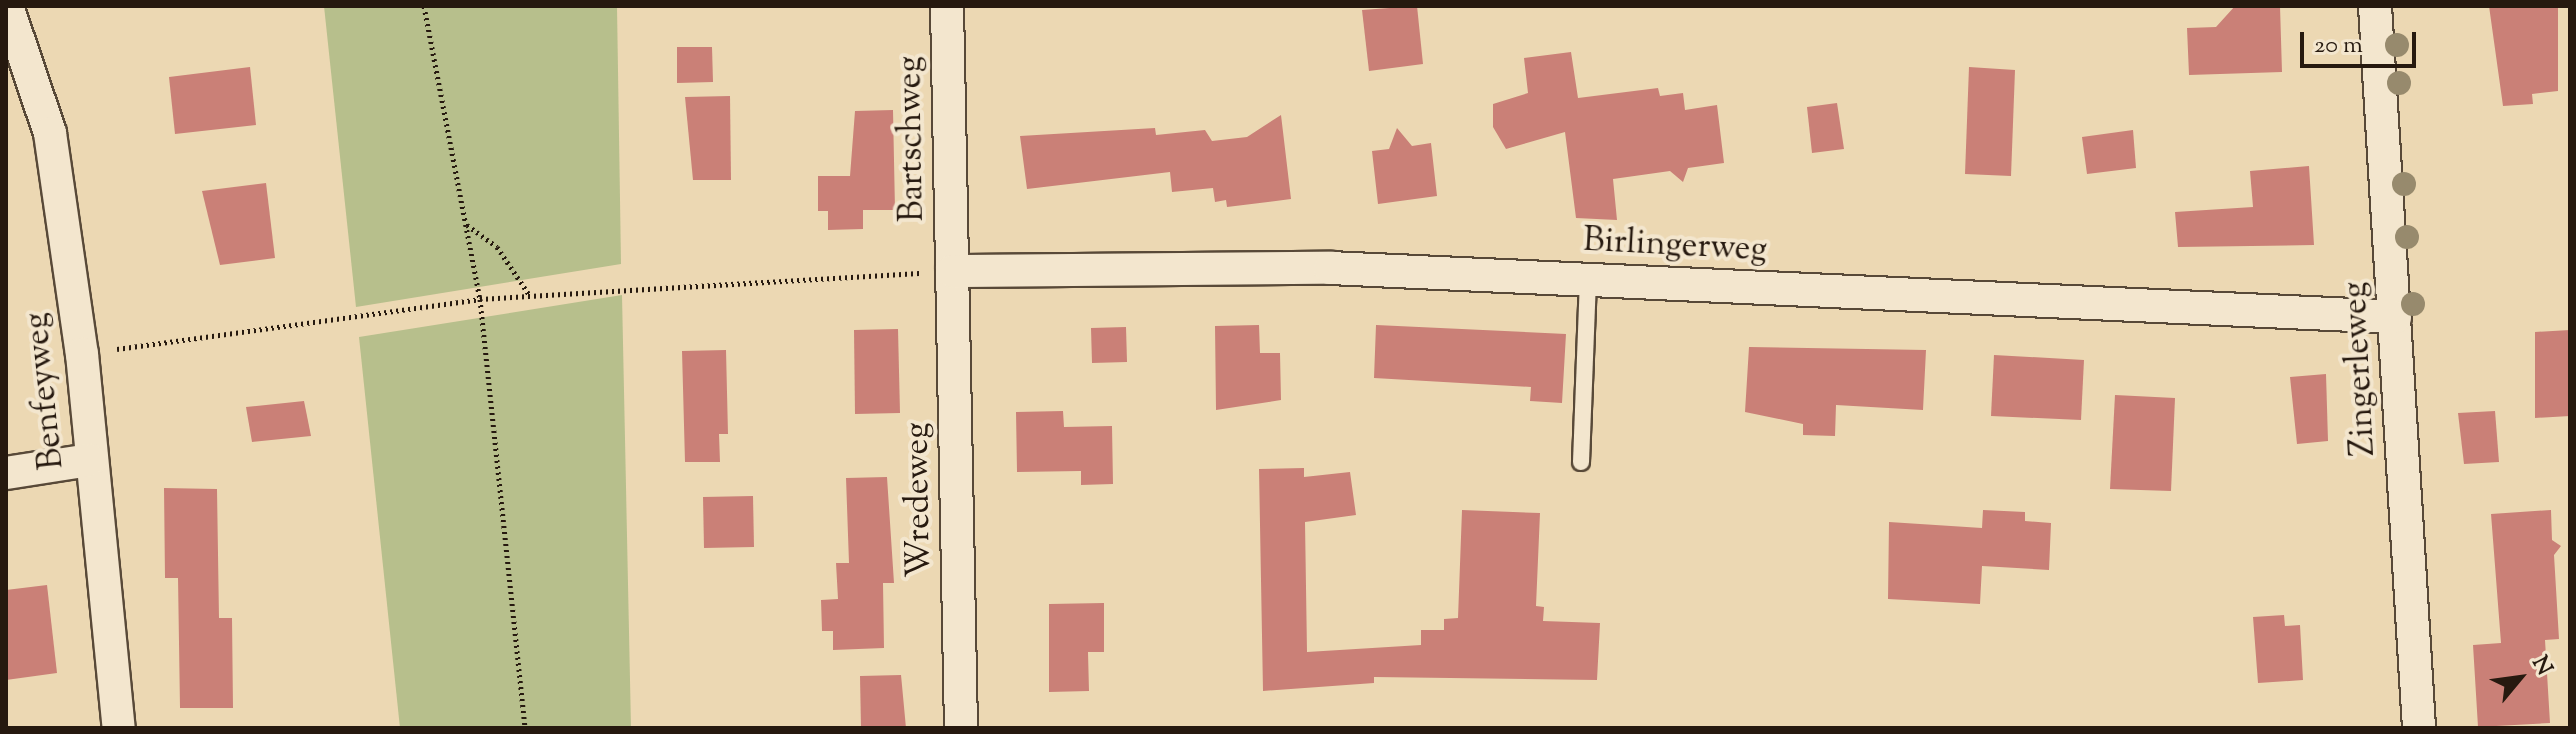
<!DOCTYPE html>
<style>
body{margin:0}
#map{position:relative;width:2576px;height:734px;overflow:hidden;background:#ecd8b3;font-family:"Sorts Mill Goudy",serif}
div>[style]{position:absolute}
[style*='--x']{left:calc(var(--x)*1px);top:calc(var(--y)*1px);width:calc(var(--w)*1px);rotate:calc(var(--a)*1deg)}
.green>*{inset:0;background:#b7bf8c}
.building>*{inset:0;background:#ca8077}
.path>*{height:5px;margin-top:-2.5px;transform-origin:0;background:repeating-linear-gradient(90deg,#26190f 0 2px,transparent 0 6px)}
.roads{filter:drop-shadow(2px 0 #584938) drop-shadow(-2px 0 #584938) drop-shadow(0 2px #584938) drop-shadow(0 -2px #584938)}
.lane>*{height:16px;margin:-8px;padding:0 8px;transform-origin:8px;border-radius:8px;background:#f3e6ce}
.street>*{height:32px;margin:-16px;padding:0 16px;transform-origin:16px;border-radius:16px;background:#f3e6ce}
.trees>*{width:24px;height:24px;margin:-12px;border-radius:50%;background:#978a6d}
span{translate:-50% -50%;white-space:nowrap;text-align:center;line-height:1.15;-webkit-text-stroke:8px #f3e6ce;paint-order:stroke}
.street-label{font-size:34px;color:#26190f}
.frame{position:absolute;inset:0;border:8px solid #26190f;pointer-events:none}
.north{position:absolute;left:2480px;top:638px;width:80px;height:80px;-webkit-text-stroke:6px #f3e6ce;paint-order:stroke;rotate:61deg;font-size:22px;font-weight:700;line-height:32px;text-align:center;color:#26190f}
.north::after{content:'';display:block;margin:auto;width:28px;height:36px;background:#26190f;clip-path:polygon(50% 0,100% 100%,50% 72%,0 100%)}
.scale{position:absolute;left:2300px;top:32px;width:116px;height:36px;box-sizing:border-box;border:4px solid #26190f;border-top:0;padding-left:10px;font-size:24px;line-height:28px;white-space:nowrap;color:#26190f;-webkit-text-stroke:6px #f3e6ce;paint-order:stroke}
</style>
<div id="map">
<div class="green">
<i style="clip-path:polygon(324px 6px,617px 6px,621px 264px,356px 307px)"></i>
<i style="clip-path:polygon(622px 295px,631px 728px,400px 728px,359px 337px)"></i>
</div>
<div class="building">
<i style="clip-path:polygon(1417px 6px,1423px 64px,1369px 71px,1362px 10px)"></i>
<i style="clip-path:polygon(2235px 6px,2280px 6px,2282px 72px,2189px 75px,2187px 28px,2216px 27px)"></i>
<i style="clip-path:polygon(2489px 6px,2558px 6px,2558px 91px,2532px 94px,2533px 104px,2503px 106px)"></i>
<i style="clip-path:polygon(677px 47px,712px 47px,713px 82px,677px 83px)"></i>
<i style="clip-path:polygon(1571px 52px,1578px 98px,1658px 88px,1660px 96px,1683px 93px,1685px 110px,1717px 105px,1724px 163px,1688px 168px,1683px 182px,1670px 171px,1613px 179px,1617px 220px,1576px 218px,1565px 132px,1506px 149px,1493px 127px,1493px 104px,1528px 93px,1524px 58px)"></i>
<i style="clip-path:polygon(250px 67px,256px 125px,175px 134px,169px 77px)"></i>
<i style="clip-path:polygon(1969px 67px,2015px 70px,2011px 176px,1965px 174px)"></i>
<i style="clip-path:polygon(730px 96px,731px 180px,693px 180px,685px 97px)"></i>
<i style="clip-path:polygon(1837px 103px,1844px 149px,1812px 153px,1807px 107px)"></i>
<i style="clip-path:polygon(893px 110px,895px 210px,863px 210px,863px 229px,828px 230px,828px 211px,818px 211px,818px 176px,850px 176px,855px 111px)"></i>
<i style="clip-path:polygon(1281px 115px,1291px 199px,1227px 207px,1226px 200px,1215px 202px,1213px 188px,1172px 192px,1170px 172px,1027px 189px,1020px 136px,1155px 128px,1156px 135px,1205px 130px,1212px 141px,1247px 137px)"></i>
<i style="clip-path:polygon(1397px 128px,1412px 146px,1431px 143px,1437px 196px,1378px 204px,1372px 151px,1389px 149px)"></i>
<i style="clip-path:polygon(2133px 130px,2136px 168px,2087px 174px,2082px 137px)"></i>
<i style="clip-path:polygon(2309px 166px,2314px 245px,2178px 247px,2175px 212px,2253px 207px,2250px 171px)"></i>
<i style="clip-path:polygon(266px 183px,275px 258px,220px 265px,202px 191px)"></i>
<i style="clip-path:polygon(1259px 325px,1260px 353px,1280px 353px,1281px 400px,1216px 410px,1215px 326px)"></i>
<i style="clip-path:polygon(1376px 325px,1566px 334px,1562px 403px,1530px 401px,1531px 387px,1374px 378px)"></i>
<i style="clip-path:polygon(1126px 327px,1127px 362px,1092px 363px,1091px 328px)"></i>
<i style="clip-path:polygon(898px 329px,900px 413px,855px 414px,854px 330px)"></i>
<i style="clip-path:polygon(2570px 330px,2570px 416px,2535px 418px,2535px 332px)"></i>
<i style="clip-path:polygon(1749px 347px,1926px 350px,1923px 410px,1836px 405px,1835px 436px,1803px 435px,1803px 424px,1745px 412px)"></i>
<i style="clip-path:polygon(726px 350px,728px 434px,719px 434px,720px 462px,685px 462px,682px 351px)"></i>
<i style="clip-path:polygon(1994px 355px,2084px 360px,2081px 420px,1991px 416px)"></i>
<i style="clip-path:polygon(2326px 374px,2328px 441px,2297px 444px,2290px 377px)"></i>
<i style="clip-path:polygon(2115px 395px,2175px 398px,2171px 491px,2110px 489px)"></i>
<i style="clip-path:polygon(304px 401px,311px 436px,252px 442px,246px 407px)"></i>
<i style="clip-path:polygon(1063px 411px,1064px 427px,1112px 426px,1113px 484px,1081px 485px,1081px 471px,1017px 472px,1016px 412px)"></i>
<i style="clip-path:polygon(2495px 411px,2499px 462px,2464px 464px,2458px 413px)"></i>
<i style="clip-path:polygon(1304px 468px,1304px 477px,1350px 472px,1356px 515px,1305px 522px,1307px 652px,1421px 645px,1421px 630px,1444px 630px,1444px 619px,1458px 618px,1462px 510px,1540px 513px,1536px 606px,1544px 607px,1543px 621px,1600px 623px,1597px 680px,1374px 677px,1374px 683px,1263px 691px,1259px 469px)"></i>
<i style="clip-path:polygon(887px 477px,894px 583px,883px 583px,884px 648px,833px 650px,833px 631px,822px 631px,821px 600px,838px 599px,836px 563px,849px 563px,846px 478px)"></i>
<i style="clip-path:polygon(164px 488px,217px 489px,219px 618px,232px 618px,233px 708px,180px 708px,178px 578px,165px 578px)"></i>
<i style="clip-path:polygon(753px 496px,754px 547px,704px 548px,703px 497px)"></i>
<i style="clip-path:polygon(1983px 510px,2025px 512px,2025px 521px,2051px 523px,2049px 570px,1982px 566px,1980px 604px,1888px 599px,1889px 522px,1982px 528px)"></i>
<i style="clip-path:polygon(2551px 510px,2552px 540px,2561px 546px,2554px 555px,2559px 639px,2545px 640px,2550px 723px,2478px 727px,2473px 645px,2501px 643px,2491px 514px)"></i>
<i style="clip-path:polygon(47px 585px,57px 673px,6px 680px,6px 590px)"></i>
<i style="clip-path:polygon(1104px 603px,1104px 652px,1088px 652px,1089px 691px,1049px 692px,1049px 604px)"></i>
<i style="clip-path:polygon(2284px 615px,2285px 626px,2300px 625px,2303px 680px,2258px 683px,2253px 617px)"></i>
<i style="clip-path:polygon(901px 675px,906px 728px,861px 728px,860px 676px)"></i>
</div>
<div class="path">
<i style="--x:424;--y:6;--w:298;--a:79.2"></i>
<i style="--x:480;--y:299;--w:431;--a:84"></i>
<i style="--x:467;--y:225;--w:37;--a:36"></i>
<i style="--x:497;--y:247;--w:59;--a:56"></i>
<i style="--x:117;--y:349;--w:366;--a:-7.8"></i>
<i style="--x:480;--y:299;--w:440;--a:-3.4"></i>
</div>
<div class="roads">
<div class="lane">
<i style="--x:1581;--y:462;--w:182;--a:-87.8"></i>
</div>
<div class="street">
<i style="--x:7;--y:6;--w:134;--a:71.3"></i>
<i style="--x:50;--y:133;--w:223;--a:81.8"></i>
<i style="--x:82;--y:354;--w:376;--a:84.4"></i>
<i style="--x:947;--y:6;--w:722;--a:88.89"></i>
<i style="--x:2375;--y:6;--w:723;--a:86.51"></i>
<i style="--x:952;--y:271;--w:378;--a:-0.5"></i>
<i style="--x:1330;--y:268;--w:1066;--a:2.63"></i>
<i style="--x:6;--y:473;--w:85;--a:-8.8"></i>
</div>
</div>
<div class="trees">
<i style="left:2397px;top:45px"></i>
<i style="left:2399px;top:83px"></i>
<i style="left:2404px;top:184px"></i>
<i style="left:2407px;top:237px"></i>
<i style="left:2413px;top:304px"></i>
</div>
<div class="street-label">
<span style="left:912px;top:139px;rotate:-91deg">Bartschweg</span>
<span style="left:1675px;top:246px;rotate:3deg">Birlingerweg</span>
<span style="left:2360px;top:369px;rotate:-93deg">Zingerleweg</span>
<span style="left:45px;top:391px;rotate:-96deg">Benfeyweg</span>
<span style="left:919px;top:500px;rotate:-91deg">Wredeweg</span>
</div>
<div class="frame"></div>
<div class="north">N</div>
<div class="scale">20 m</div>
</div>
